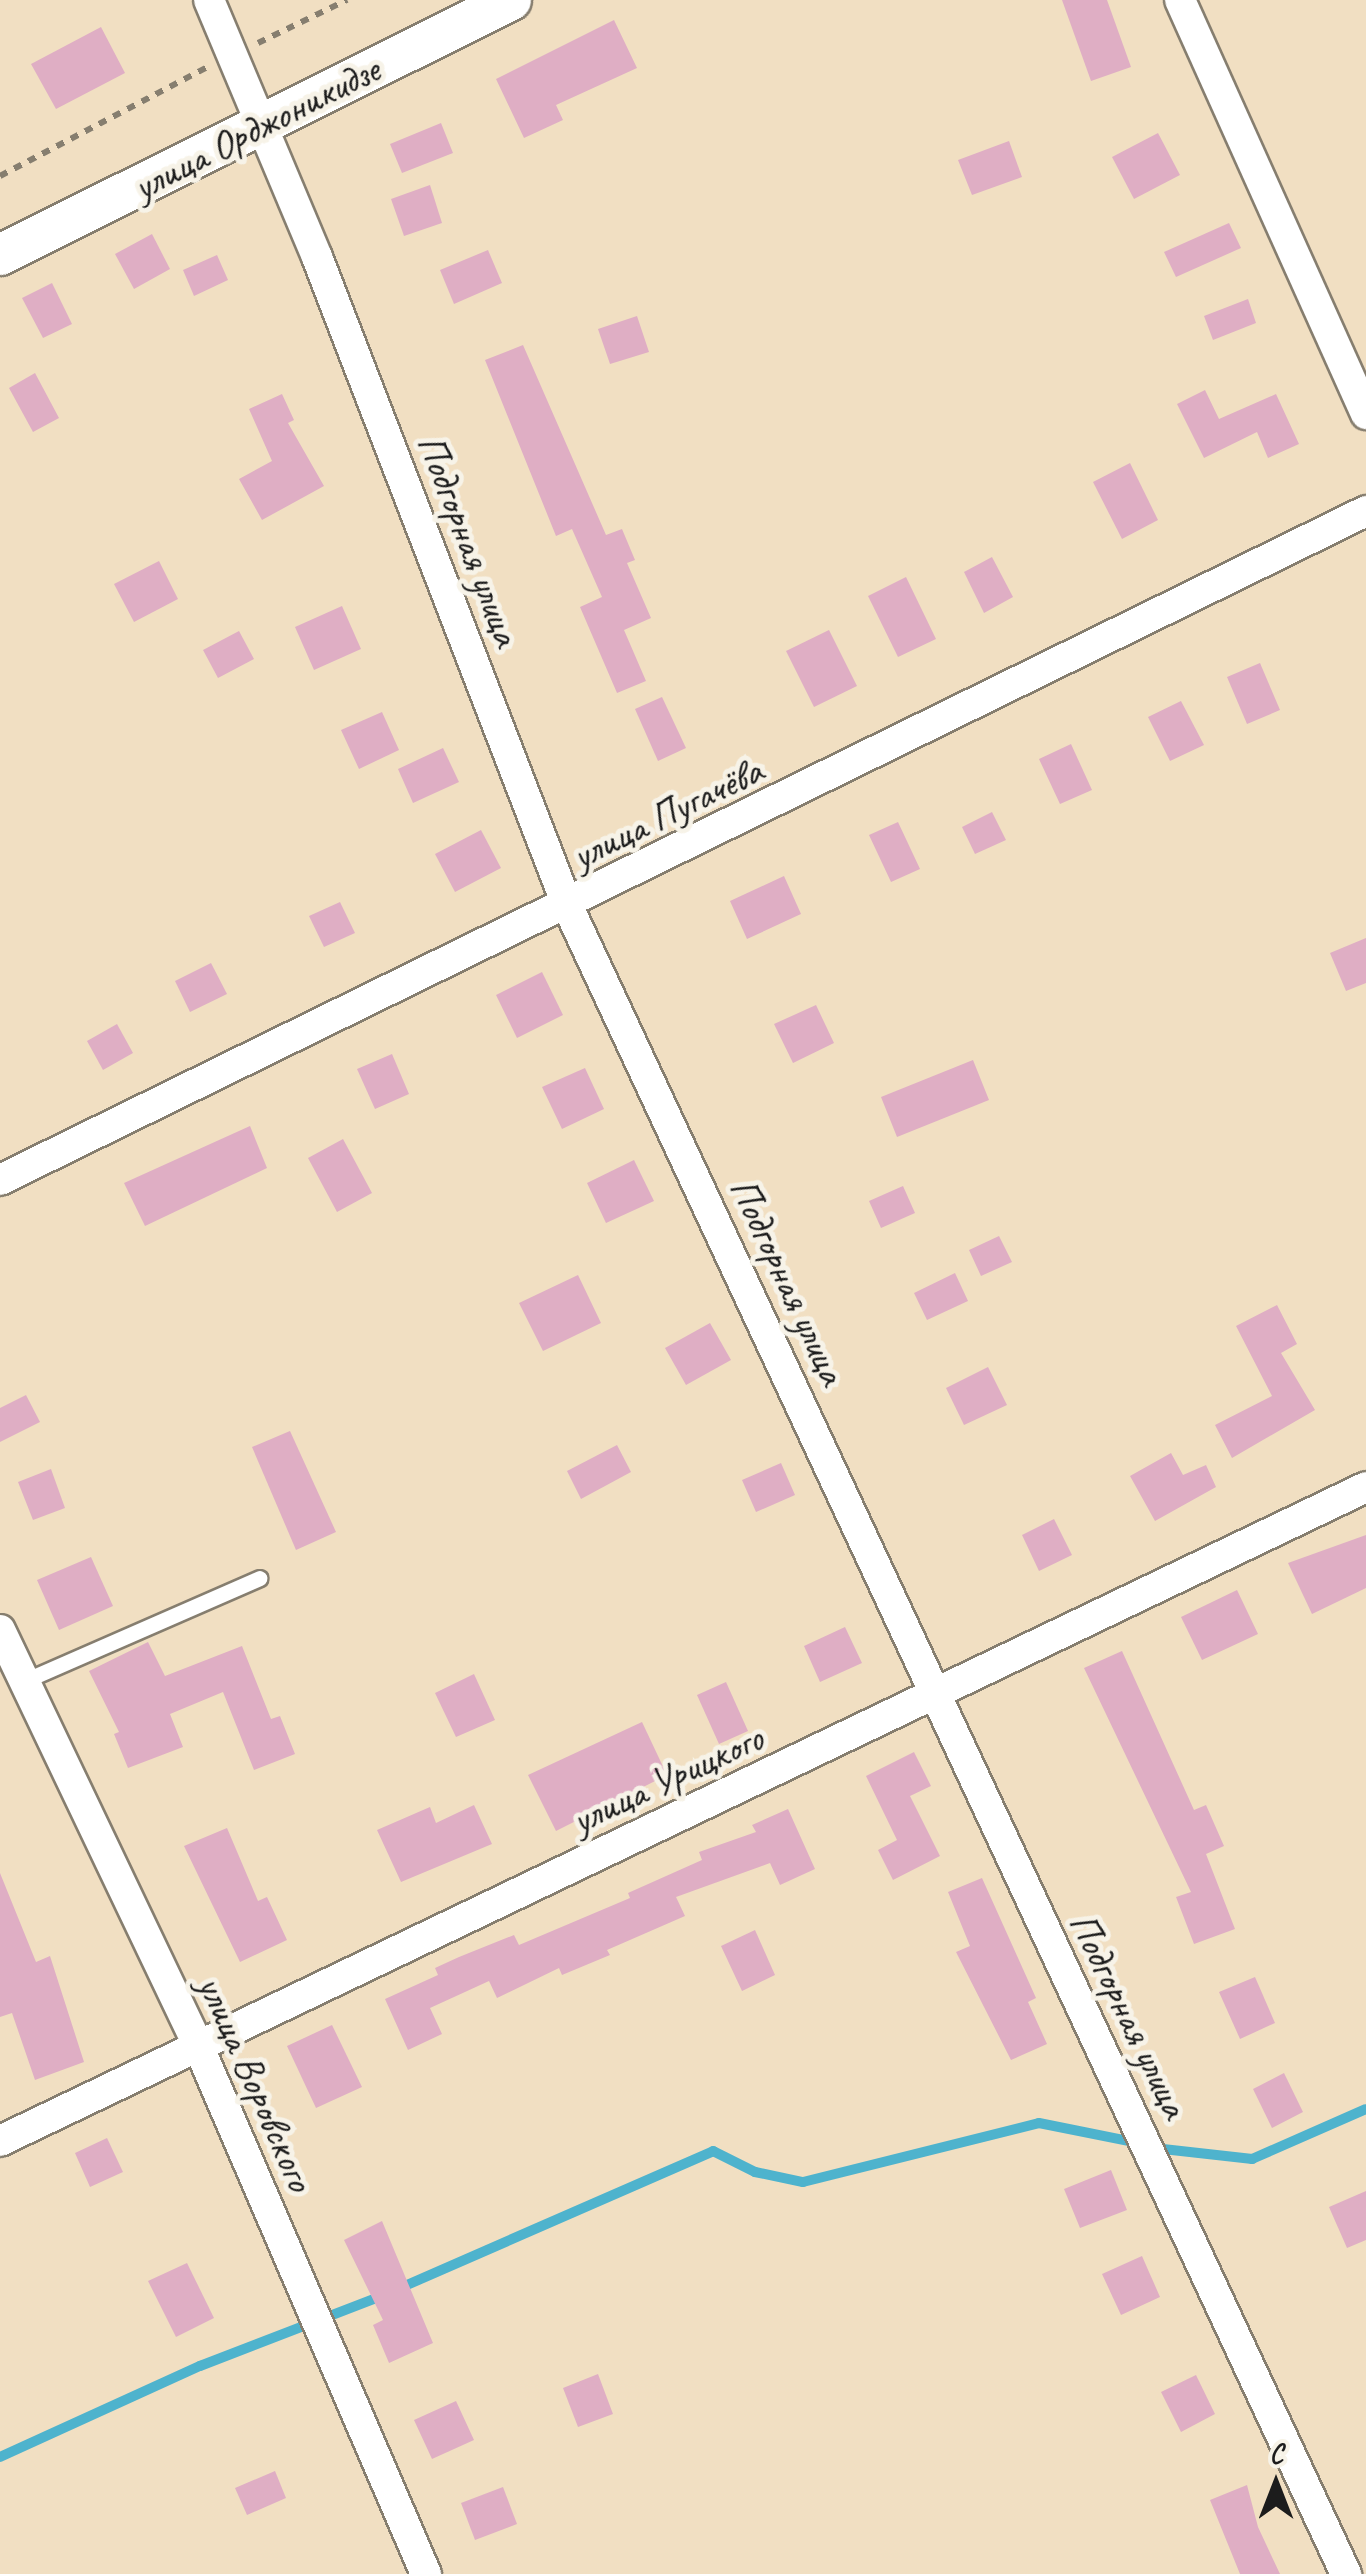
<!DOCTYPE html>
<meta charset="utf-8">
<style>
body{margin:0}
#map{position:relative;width:1366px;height:2574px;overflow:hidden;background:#f1dfc2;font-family:Caveat,sans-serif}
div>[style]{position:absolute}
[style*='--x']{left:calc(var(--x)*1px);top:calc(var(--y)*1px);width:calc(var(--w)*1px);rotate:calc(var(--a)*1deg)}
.stream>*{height:10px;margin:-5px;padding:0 5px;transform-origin:5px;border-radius:5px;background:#4eb3cd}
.building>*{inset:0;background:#dfaec4}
.path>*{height:6px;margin-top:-3px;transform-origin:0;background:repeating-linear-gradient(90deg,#867e6f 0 8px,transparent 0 16px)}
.roads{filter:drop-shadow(2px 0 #867e6f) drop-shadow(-2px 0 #867e6f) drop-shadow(0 2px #867e6f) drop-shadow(0 -2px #867e6f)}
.service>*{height:15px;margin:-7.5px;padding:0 7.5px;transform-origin:7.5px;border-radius:7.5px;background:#fff}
.minor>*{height:30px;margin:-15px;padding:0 15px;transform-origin:15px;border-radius:15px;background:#fff}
.tertiary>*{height:40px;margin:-20px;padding:0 20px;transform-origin:20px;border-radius:20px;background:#fff}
span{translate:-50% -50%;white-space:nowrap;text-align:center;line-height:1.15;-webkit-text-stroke:10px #f7f3e8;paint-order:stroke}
.street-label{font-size:40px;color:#1c1c1c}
.north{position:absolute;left:1226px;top:2434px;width:100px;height:100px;-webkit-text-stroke:8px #f7f3e8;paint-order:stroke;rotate:0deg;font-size:28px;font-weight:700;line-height:40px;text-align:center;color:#1c1c1c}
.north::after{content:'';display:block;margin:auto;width:35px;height:45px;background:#1c1c1c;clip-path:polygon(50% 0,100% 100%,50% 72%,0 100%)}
</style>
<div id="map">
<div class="stream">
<i style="--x:1154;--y:2148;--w:99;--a:6.4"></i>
<i style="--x:1252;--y:2159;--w:124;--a:-23.7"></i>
<i style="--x:400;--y:2288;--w:342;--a:-23.6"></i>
<i style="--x:713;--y:2151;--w:47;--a:26.6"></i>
<i style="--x:755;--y:2172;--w:49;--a:11.8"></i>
<i style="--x:803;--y:2182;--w:243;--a:-14"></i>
<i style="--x:1039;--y:2123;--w:101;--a:11.4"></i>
<i style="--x:0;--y:2457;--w:220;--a:-24.5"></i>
<i style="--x:200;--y:2366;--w:197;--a:-21.1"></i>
</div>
<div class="building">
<i style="clip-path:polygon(1062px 0,1107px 0,1131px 67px,1091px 81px)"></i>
<i style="clip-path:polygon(614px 20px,637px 68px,556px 105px,563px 120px,524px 138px,496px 79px)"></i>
<i style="clip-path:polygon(101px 27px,125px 73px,56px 109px,31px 64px)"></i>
<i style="clip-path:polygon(441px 123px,453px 153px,402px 173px,390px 144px)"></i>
<i style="clip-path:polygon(1158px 133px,1180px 175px,1134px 199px,1112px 157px)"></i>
<i style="clip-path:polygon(1009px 141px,1022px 177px,972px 195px,958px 160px)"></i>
<i style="clip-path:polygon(430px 185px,442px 223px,404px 236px,391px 199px)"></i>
<i style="clip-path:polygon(1229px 223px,1241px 248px,1176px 277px,1164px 252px)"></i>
<i style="clip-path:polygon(152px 234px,170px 269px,134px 289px,115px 254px)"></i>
<i style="clip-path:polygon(488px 250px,502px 283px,454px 304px,440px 270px)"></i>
<i style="clip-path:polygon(217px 255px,228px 280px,194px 296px,183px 270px)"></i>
<i style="clip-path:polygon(52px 283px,72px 324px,43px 338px,22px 298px)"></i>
<i style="clip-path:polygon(1248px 299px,1256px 323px,1213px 340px,1204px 316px)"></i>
<i style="clip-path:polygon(637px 316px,649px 352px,610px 364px,598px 329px)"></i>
<i style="clip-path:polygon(523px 345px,606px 535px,622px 529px,635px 560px,627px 563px,651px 618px,624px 630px,646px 681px,617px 693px,580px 607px,602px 597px,572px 529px,556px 536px,485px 360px)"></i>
<i style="clip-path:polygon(35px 373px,59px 418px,33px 432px,9px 388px)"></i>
<i style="clip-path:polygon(1205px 390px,1219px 419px,1276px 394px,1299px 444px,1268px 458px,1257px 432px,1204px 458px,1177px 404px)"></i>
<i style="clip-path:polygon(282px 394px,294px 420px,288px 423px,324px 486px,262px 520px,239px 479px,272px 461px,249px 409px)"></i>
<i style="clip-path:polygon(1130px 463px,1158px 520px,1122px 539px,1093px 482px)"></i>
<i style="clip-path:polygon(992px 557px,1013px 597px,984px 613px,964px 572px)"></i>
<i style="clip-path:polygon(159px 561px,178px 599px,134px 622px,114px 584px)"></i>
<i style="clip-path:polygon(906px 577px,936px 639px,898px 657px,868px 596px)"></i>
<i style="clip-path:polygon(342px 606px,361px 649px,314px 670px,295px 627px)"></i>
<i style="clip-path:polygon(829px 630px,857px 686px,814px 707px,786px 651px)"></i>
<i style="clip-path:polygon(239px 631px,254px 659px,218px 678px,203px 650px)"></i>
<i style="clip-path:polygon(1260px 663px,1280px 710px,1247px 724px,1227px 677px)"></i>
<i style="clip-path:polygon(662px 697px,686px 748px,658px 761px,635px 709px)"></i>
<i style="clip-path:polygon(1181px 701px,1204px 745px,1170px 761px,1148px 717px)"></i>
<i style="clip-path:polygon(382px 712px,399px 750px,359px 769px,341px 730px)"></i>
<i style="clip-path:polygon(1071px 744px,1092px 790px,1060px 804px,1039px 759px)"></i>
<i style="clip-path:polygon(443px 748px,459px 782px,413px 803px,398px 769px)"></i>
<i style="clip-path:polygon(992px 812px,1006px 840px,975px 854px,962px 827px)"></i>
<i style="clip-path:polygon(898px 822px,920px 869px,891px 882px,869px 835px)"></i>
<i style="clip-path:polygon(481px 830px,501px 868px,455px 892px,435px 854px)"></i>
<i style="clip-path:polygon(784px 876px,801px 914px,747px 939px,730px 901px)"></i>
<i style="clip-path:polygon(340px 902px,355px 933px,324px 947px,309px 916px)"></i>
<i style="clip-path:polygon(1366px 938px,1366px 983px,1346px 991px,1330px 953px)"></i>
<i style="clip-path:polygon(211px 963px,227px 994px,190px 1012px,175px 981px)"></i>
<i style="clip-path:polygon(542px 972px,563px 1015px,517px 1038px,496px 995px)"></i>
<i style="clip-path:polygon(816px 1005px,834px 1043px,793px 1063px,774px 1024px)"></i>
<i style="clip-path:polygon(117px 1024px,133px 1053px,103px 1070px,87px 1041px)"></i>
<i style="clip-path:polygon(392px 1054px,409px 1094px,375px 1109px,357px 1069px)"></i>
<i style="clip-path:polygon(973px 1060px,989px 1100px,897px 1137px,881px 1097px)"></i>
<i style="clip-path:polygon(585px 1068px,604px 1109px,562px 1129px,542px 1087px)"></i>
<i style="clip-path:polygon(250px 1126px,267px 1168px,145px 1226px,124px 1183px)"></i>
<i style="clip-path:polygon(343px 1139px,372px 1193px,337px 1212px,308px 1158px)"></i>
<i style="clip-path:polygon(634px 1160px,654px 1201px,606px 1223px,587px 1183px)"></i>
<i style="clip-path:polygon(903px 1186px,915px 1213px,881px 1228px,869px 1201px)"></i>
<i style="clip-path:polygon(999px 1236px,1012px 1262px,981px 1276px,969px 1250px)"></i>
<i style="clip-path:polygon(955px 1273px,968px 1301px,927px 1320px,914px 1293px)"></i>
<i style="clip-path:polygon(578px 1275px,601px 1323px,543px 1351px,519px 1303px)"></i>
<i style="clip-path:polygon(1277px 1305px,1297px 1344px,1281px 1353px,1315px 1410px,1232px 1458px,1215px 1425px,1272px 1396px,1236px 1326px)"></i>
<i style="clip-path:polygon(710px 1323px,731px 1360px,686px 1385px,665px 1348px)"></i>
<i style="clip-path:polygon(988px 1367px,1007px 1405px,964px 1425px,946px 1388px)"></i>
<i style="clip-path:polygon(26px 1395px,40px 1422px,0 1442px,0 1408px)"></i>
<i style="clip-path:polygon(290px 1431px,336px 1532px,296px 1550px,252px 1447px)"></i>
<i style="clip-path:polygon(617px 1445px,631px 1472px,581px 1499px,567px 1471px)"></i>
<i style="clip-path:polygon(1171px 1453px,1183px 1475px,1206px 1465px,1216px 1487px,1155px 1521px,1130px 1476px)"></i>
<i style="clip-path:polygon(781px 1463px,795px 1495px,756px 1512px,742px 1480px)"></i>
<i style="clip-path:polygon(51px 1469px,65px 1508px,33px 1520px,18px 1482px)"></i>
<i style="clip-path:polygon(1054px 1519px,1072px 1555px,1039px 1571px,1022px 1535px)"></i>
<i style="clip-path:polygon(1366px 1535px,1366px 1588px,1312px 1614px,1288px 1563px)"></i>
<i style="clip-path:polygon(91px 1557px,113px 1606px,59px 1630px,37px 1580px)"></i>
<i style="clip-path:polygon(1237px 1590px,1258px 1634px,1202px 1660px,1181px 1617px)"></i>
<i style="clip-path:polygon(845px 1627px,862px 1663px,820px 1682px,804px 1646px)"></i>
<i style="clip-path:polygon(148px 1642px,165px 1676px,242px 1646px,271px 1719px,280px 1716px,295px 1754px,254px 1770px,223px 1692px,170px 1714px,183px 1747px,128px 1768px,114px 1734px,119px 1732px,89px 1671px)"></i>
<i style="clip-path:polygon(1122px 1651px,1194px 1810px,1206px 1805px,1224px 1846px,1206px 1854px,1235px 1929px,1194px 1944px,1176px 1897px,1191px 1892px,1084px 1668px)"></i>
<i style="clip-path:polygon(474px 1674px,495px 1720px,456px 1737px,435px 1693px)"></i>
<i style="clip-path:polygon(726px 1682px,748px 1731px,719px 1744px,697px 1695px)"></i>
<i style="clip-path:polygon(642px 1722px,667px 1775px,556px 1831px,528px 1775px)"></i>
<i style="clip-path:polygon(914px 1752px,931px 1786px,910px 1796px,940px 1856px,893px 1880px,878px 1850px,897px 1840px,866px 1776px)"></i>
<i style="clip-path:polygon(474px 1805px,492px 1844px,401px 1882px,377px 1830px,430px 1807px,436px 1823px)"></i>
<i style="clip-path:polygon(788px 1809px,815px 1869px,780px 1885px,770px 1863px,676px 1897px,685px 1916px,607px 1950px,610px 1955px,562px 1975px,559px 1968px,497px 1998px,489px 1981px,430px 2008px,442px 2034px,408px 2050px,385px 1999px,438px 1975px,435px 1968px,459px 1957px,514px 1935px,519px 1945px,630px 1898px,628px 1893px,702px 1860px,699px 1852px,756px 1832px,752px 1825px)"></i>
<i style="clip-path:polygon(227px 1828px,258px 1901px,267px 1897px,287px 1940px,240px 1962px,184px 1846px)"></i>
<i style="clip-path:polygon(0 1873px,36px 1962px,50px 1956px,84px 2062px,35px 2080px,12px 2013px,0 2017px)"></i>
<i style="clip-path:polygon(982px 1878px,1036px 1998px,1028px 2002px,1047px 2044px,1011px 2060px,956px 1952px,970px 1946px,948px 1892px)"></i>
<i style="clip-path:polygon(755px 1930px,775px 1975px,742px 1991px,721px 1946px)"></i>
<i style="clip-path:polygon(1255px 1977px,1275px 2023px,1240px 2039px,1219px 1992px)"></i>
<i style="clip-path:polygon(332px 2025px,362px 2087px,316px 2108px,287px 2046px)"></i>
<i style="clip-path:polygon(1284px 2073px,1303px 2112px,1272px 2128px,1253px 2089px)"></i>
<i style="clip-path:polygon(107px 2138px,123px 2172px,90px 2187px,75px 2153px)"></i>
<i style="clip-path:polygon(1111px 2170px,1127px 2210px,1080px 2228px,1064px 2189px)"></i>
<i style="clip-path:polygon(1366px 2191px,1366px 2240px,1347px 2248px,1329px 2207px)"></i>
<i style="clip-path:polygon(382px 2221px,433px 2343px,389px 2363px,373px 2325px,383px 2320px,344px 2240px)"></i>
<i style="clip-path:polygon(1142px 2256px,1160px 2297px,1121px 2315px,1102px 2274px)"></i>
<i style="clip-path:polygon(187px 2263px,214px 2318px,176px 2337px,148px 2281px)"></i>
<i style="clip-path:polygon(598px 2374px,613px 2414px,578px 2427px,563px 2388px)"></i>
<i style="clip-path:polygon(1196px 2375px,1215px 2414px,1181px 2432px,1161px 2392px)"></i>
<i style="clip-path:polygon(456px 2401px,474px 2440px,432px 2459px,414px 2420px)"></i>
<i style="clip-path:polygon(275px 2471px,286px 2498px,247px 2515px,235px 2488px)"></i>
<i style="clip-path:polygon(1247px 2485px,1258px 2527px,1280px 2574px,1240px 2574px,1210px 2500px)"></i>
<i style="clip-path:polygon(503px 2487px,517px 2524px,475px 2540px,461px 2503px)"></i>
</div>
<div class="path">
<i style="--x:258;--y:43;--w:99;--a:-25.8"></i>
<i style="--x:0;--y:176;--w:233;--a:-27.7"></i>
</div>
<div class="roads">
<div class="service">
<i style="--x:24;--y:1681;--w:257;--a:-23.6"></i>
</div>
<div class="minor">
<i style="--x:209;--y:0;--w:279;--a:67.2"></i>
<i style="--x:317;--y:257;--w:697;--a:68.89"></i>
<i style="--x:568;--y:907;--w:1840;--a:64.98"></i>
<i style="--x:1180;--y:0;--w:454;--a:65.8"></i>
<i style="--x:0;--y:1180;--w:1521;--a:-26.09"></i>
<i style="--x:0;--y:1630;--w:458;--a:64.5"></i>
<i style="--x:197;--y:2043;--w:578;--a:66.67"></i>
<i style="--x:0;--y:2141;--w:1514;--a:-25.58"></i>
</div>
<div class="tertiary">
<i style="--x:0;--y:255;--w:571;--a:-26.52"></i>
</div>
</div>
<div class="street-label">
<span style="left:256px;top:128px;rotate:-27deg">улица Орджоникидзе</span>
<span style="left:469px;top:540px;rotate:69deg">Подгорная улица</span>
<span style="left:667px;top:813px;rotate:-26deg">улица Пугачёва</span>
<span style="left:788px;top:1281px;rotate:65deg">Подгорная улица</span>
<span style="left:667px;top:1779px;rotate:-25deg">улица Урицкого</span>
<span style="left:1129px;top:2015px;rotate:64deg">Подгорная улица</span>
<span style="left:256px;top:2083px;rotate:66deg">улица Воровского</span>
</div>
<div class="north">С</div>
</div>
